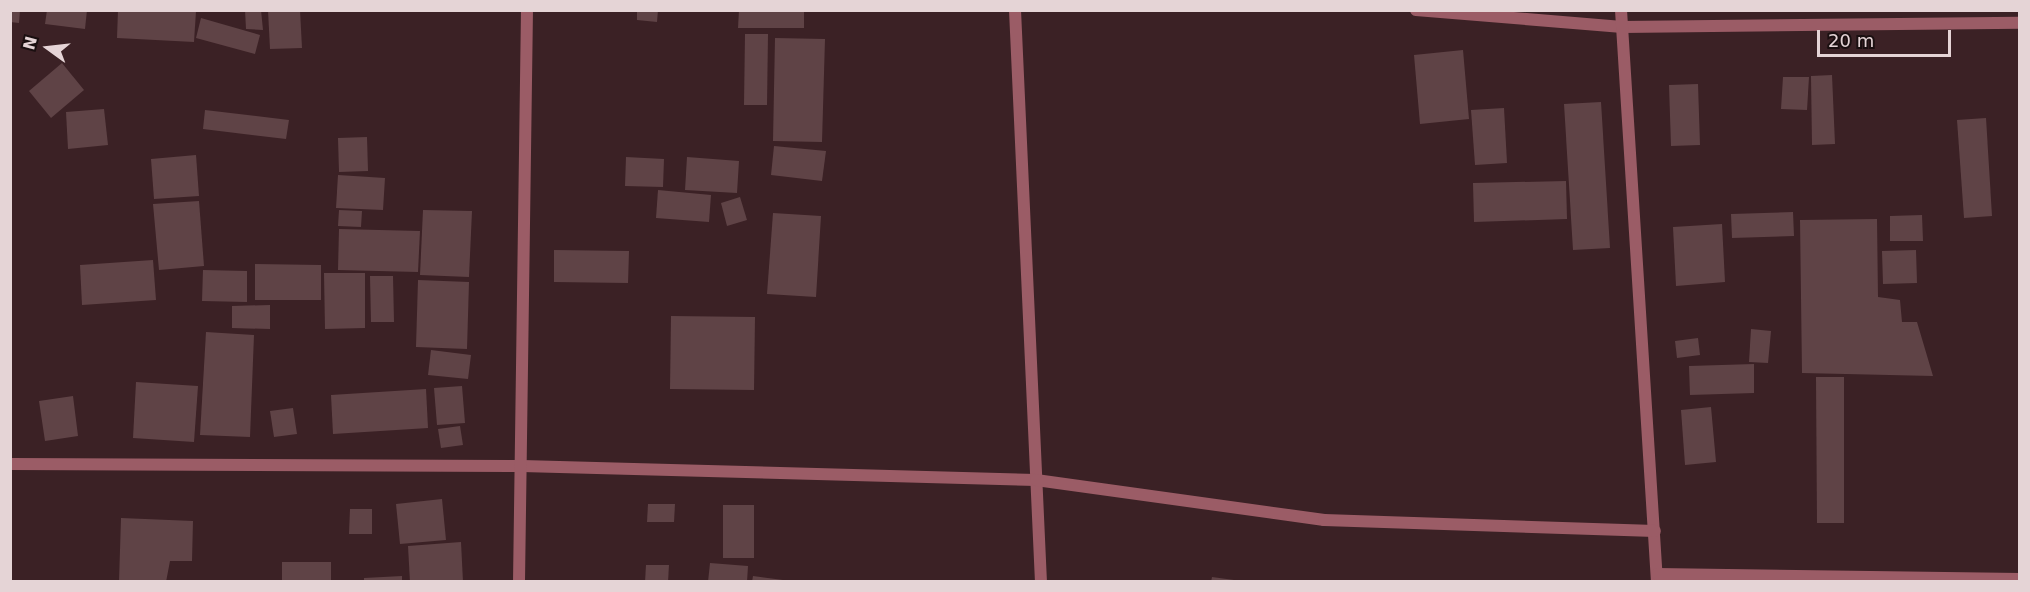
<!DOCTYPE html>
<style>
body{margin:0}
#map{position:relative;width:2030px;height:592px;overflow:hidden;background:#3b2125;font-family:"DejaVu Sans",sans-serif}
div>[style]{position:absolute}
[style*='--x']{left:calc(var(--x)*1px);top:calc(var(--y)*1px);width:calc(var(--w)*1px);rotate:calc(var(--a)*1deg)}
.building>*{inset:0;background:#5f4346}
.street>*{height:12px;margin:-6px;padding:0 6px;transform-origin:6px;border-radius:6px;background:#9b5c66}
span{translate:-50% -50%;white-space:nowrap;text-align:center;line-height:1.15;-webkit-text-stroke:4.5px #1a0f10;paint-order:stroke}
.frame{position:absolute;inset:0;border:12px solid #e5d4d6;pointer-events:none}
.north{position:absolute;left:18px;top:18px;width:60px;height:60px;-webkit-text-stroke:4px #1a0f10;paint-order:stroke;rotate:285deg;font-size:16px;font-weight:700;line-height:24px;text-align:center;color:#e5d4d6}
.north::after{content:'';display:block;margin:auto;width:21px;height:27px;background:#e5d4d6;clip-path:polygon(50% 0,100% 100%,50% 72%,0 100%)}
.scale{position:absolute;left:1817px;top:30px;width:134px;height:27px;box-sizing:border-box;border:3px solid #e5d4d6;border-top:0;padding-left:8px;font-size:18px;line-height:21px;white-space:nowrap;color:#e5d4d6;-webkit-text-stroke:4px #1a0f10;paint-order:stroke}
</style>
<div id="map">
<div class="building">
<i style="clip-path:polygon(10px 10px,20px 10px,19px 23px,10px 22px)"></i>
<i style="clip-path:polygon(47px 10px,87px 10px,85px 29px,45px 24px)"></i>
<i style="clip-path:polygon(118px 10px,196px 11px,194px 42px,117px 38px)"></i>
<i style="clip-path:polygon(245px 10px,261px 10px,263px 30px,246px 29px)"></i>
<i style="clip-path:polygon(268px 10px,300px 10px,302px 48px,270px 49px)"></i>
<i style="clip-path:polygon(637px 10px,658px 10px,657px 22px,637px 20px)"></i>
<i style="clip-path:polygon(739px 10px,804px 10px,804px 28px,738px 28px)"></i>
<i style="clip-path:polygon(201px 18px,260px 35px,255px 54px,196px 38px)"></i>
<i style="clip-path:polygon(745px 34px,768px 34px,767px 105px,744px 105px)"></i>
<i style="clip-path:polygon(775px 38px,825px 39px,822px 142px,773px 141px)"></i>
<i style="clip-path:polygon(1463px 50px,1469px 119px,1420px 124px,1414px 55px)"></i>
<i style="clip-path:polygon(62px 63px,84px 90px,51px 118px,29px 91px)"></i>
<i style="clip-path:polygon(1832px 75px,1835px 144px,1812px 145px,1811px 76px)"></i>
<i style="clip-path:polygon(1783px 77px,1809px 77px,1807px 110px,1781px 109px)"></i>
<i style="clip-path:polygon(1698px 84px,1700px 145px,1671px 146px,1669px 85px)"></i>
<i style="clip-path:polygon(1601px 102px,1610px 248px,1573px 250px,1564px 104px)"></i>
<i style="clip-path:polygon(1504px 108px,1507px 163px,1475px 165px,1471px 110px)"></i>
<i style="clip-path:polygon(104px 109px,108px 145px,68px 149px,66px 112px)"></i>
<i style="clip-path:polygon(205px 110px,289px 120px,286px 139px,203px 129px)"></i>
<i style="clip-path:polygon(1986px 118px,1992px 216px,1964px 218px,1957px 120px)"></i>
<i style="clip-path:polygon(367px 137px,368px 171px,339px 172px,338px 138px)"></i>
<i style="clip-path:polygon(774px 146px,826px 151px,822px 181px,771px 175px)"></i>
<i style="clip-path:polygon(196px 155px,199px 196px,154px 199px,151px 159px)"></i>
<i style="clip-path:polygon(626px 157px,664px 159px,663px 187px,625px 186px)"></i>
<i style="clip-path:polygon(687px 157px,739px 161px,737px 193px,685px 190px)"></i>
<i style="clip-path:polygon(338px 175px,385px 178px,383px 210px,336px 208px)"></i>
<i style="clip-path:polygon(1566px 181px,1567px 219px,1474px 222px,1473px 183px)"></i>
<i style="clip-path:polygon(658px 190px,711px 195px,709px 222px,656px 218px)"></i>
<i style="clip-path:polygon(740px 197px,747px 220px,727px 226px,721px 203px)"></i>
<i style="clip-path:polygon(199px 201px,204px 266px,159px 270px,153px 204px)"></i>
<i style="clip-path:polygon(339px 210px,362px 211px,361px 227px,338px 226px)"></i>
<i style="clip-path:polygon(423px 210px,472px 211px,469px 277px,420px 275px)"></i>
<i style="clip-path:polygon(1793px 212px,1794px 236px,1732px 238px,1731px 214px)"></i>
<i style="clip-path:polygon(773px 213px,821px 216px,816px 297px,767px 294px)"></i>
<i style="clip-path:polygon(1922px 215px,1923px 241px,1890px 241px,1890px 216px)"></i>
<i style="clip-path:polygon(1877px 219px,1878px 297px,1900px 300px,1902px 322px,1917px 322px,1933px 376px,1802px 373px,1800px 220px)"></i>
<i style="clip-path:polygon(1722px 224px,1725px 282px,1676px 286px,1673px 227px)"></i>
<i style="clip-path:polygon(339px 229px,420px 231px,418px 272px,338px 270px)"></i>
<i style="clip-path:polygon(554px 250px,629px 251px,628px 283px,554px 282px)"></i>
<i style="clip-path:polygon(1916px 250px,1917px 283px,1883px 284px,1882px 251px)"></i>
<i style="clip-path:polygon(153px 260px,156px 300px,82px 305px,80px 265px)"></i>
<i style="clip-path:polygon(255px 264px,321px 265px,321px 300px,255px 300px)"></i>
<i style="clip-path:polygon(203px 270px,247px 271px,247px 302px,202px 301px)"></i>
<i style="clip-path:polygon(324px 273px,365px 273px,365px 328px,325px 329px)"></i>
<i style="clip-path:polygon(370px 276px,393px 276px,394px 322px,371px 322px)"></i>
<i style="clip-path:polygon(418px 280px,469px 282px,467px 349px,416px 347px)"></i>
<i style="clip-path:polygon(270px 305px,270px 329px,232px 328px,232px 306px)"></i>
<i style="clip-path:polygon(671px 316px,755px 317px,754px 390px,670px 389px)"></i>
<i style="clip-path:polygon(1751px 329px,1771px 331px,1768px 363px,1749px 362px)"></i>
<i style="clip-path:polygon(206px 332px,254px 335px,250px 437px,200px 435px)"></i>
<i style="clip-path:polygon(1698px 338px,1700px 355px,1677px 358px,1675px 341px)"></i>
<i style="clip-path:polygon(431px 350px,471px 355px,468px 379px,428px 375px)"></i>
<i style="clip-path:polygon(1754px 364px,1754px 393px,1690px 395px,1689px 366px)"></i>
<i style="clip-path:polygon(1816px 377px,1844px 377px,1844px 523px,1817px 523px)"></i>
<i style="clip-path:polygon(136px 382px,198px 386px,194px 442px,133px 438px)"></i>
<i style="clip-path:polygon(462px 386px,465px 423px,437px 425px,434px 388px)"></i>
<i style="clip-path:polygon(426px 389px,428px 428px,333px 434px,331px 395px)"></i>
<i style="clip-path:polygon(73px 396px,78px 436px,45px 441px,39px 401px)"></i>
<i style="clip-path:polygon(1711px 407px,1716px 462px,1685px 465px,1681px 410px)"></i>
<i style="clip-path:polygon(293px 408px,297px 434px,274px 437px,270px 411px)"></i>
<i style="clip-path:polygon(460px 426px,463px 445px,441px 448px,438px 429px)"></i>
<i style="clip-path:polygon(442px 499px,446px 540px,400px 544px,396px 504px)"></i>
<i style="clip-path:polygon(648px 504px,675px 504px,674px 522px,647px 522px)"></i>
<i style="clip-path:polygon(723px 505px,754px 505px,754px 558px,723px 558px)"></i>
<i style="clip-path:polygon(350px 509px,372px 509px,372px 534px,349px 534px)"></i>
<i style="clip-path:polygon(121px 518px,193px 521px,192px 561px,170px 561px,166px 582px,119px 582px)"></i>
<i style="clip-path:polygon(461px 542px,463px 582px,410px 582px,408px 546px)"></i>
<i style="clip-path:polygon(282px 562px,331px 562px,331px 582px,282px 582px)"></i>
<i style="clip-path:polygon(710px 563px,748px 566px,747px 582px,708px 582px)"></i>
<i style="clip-path:polygon(646px 565px,669px 565px,668px 582px,645px 582px)"></i>
<i style="clip-path:polygon(402px 576px,402px 582px,364px 582px,364px 578px)"></i>
<i style="clip-path:polygon(753px 576px,783px 580px,783px 582px,752px 582px)"></i>
<i style="clip-path:polygon(1212px 577px,1234px 580px,1234px 582px,1211px 582px)"></i>
</div>
<div class="street">
<i style="--x:1015;--y:10;--w:573;--a:87.4"></i>
<i style="--x:1416;--y:10;--w:207;--a:4.7"></i>
<i style="--x:1622;--y:27;--w:398;--a:-0.6"></i>
<i style="--x:1621;--y:10;--w:573;--a:86.4"></i>
<i style="--x:10;--y:464;--w:512;--a:0.22"></i>
<i style="--x:522;--y:466;--w:514;--a:1.56"></i>
<i style="--x:1036;--y:480;--w:291;--a:7.9"></i>
<i style="--x:1324;--y:520;--w:331;--a:1.9"></i>
<i style="--x:1657;--y:574;--w:363;--a:0.8"></i>
<i style="--x:519;--y:582;--w:572;--a:-89.2"></i>
</div>
<div class="frame"></div>
<div class="north">N</div>
<div class="scale">20 m</div>
</div>
